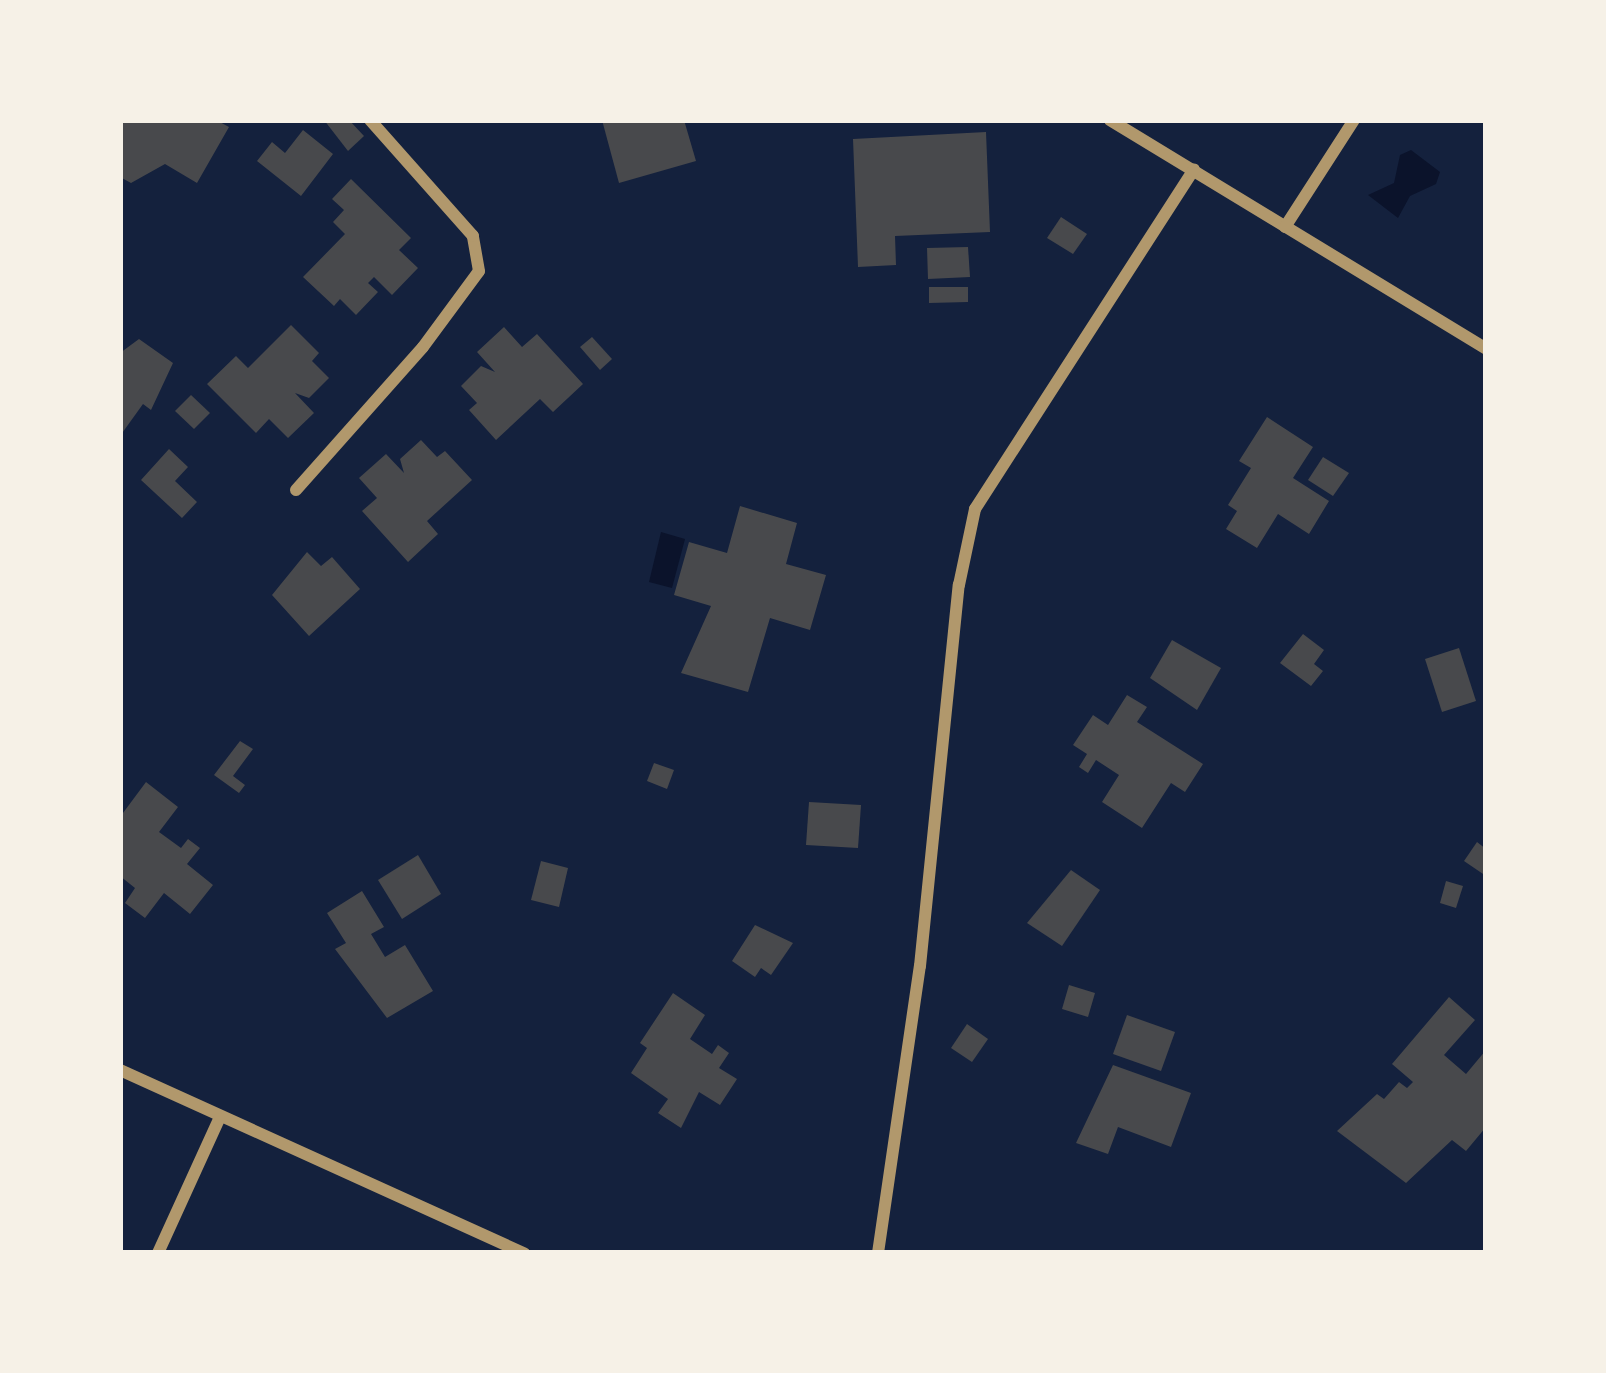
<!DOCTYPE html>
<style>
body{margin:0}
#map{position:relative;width:1606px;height:1373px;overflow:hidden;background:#14213d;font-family:"PT Sans Narrow",sans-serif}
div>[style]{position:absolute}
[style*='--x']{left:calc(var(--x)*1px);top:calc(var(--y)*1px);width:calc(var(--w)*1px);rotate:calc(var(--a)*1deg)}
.water>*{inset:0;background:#0b132b}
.building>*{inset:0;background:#48494c}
.minor>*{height:12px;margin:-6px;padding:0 6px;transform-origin:6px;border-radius:6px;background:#b1986c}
span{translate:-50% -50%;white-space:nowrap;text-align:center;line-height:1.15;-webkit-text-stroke:12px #f6f1e7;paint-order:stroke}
.frame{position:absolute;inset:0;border:123px solid #f6f1e7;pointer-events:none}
</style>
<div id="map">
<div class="water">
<i style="clip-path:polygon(1411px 150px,1440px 172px,1436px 184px,1410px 196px,1398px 218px,1368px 195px,1394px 183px,1400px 155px)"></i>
<i style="clip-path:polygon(661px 532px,685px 539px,672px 588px,649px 582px)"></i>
</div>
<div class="building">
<i style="clip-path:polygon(120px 120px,216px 120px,229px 127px,197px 183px,165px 164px,131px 183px,120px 177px)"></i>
<i style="clip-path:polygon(324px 120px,349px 120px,364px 136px,348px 151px)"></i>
<i style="clip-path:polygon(602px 120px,684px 120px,696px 161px,619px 183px)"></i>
<i style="clip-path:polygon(303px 130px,333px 154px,301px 196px,257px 161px,272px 142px,285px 153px)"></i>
<i style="clip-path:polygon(986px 132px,990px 232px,895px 236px,896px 265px,858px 267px,853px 139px)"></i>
<i style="clip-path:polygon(351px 179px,411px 238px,399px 250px,418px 268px,392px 295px,374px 277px,368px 283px,378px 292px,356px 315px,340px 299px,334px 306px,303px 277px,345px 234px,333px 222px,344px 210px,332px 199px)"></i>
<i style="clip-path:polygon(1061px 217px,1087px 234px,1073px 254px,1047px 238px)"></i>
<i style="clip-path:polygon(968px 247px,970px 277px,928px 279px,927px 248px)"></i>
<i style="clip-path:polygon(929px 287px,968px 287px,968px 302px,929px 303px)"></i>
<i style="clip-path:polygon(291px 325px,319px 353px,312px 361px,329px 378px,309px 398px,295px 393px,314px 413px,288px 438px,269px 419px,256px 433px,207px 384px,236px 356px,248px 368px)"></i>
<i style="clip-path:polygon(504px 327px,522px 347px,537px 334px,583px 384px,553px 412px,540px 399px,496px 440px,469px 410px,477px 403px,461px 386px,481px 366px,495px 372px,477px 352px)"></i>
<i style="clip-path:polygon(592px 337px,612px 359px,600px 370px,580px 347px)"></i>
<i style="clip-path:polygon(139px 339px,173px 363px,151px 410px,143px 404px,120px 436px,120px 353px)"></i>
<i style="clip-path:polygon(191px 395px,210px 413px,194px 429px,175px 411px)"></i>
<i style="clip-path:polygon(1267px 417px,1313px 447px,1293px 478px,1329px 501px,1309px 534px,1278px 514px,1257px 548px,1226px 529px,1237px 511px,1228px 505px,1251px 468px,1239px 461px)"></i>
<i style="clip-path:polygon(421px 440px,437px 457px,445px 451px,472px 480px,427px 521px,438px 534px,408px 562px,362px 511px,377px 498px,359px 478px,386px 454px,404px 473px,400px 459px)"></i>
<i style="clip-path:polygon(169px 449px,188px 467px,175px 481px,197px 502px,182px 518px,141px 480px)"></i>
<i style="clip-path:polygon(1323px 457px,1349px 473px,1333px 496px,1308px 480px)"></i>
<i style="clip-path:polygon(740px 506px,797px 523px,786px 564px,826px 575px,810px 630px,770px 618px,748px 692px,681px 673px,711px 606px,674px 595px,689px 542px,727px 553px)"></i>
<i style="clip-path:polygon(307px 552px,321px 566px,332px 557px,360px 589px,309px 636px,272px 595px)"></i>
<i style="clip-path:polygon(1303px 634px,1324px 650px,1314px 664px,1323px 671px,1311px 686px,1280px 663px)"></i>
<i style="clip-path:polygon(1172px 640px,1221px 668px,1197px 710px,1150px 678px)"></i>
<i style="clip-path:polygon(1459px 648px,1476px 701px,1442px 712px,1425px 659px)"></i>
<i style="clip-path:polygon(1127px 695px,1147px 707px,1137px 722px,1203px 764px,1185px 792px,1171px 783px,1142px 828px,1102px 802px,1119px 775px,1096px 760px,1088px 773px,1079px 767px,1087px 754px,1073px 745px,1093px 715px,1108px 725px)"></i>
<i style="clip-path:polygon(240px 741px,253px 749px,233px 776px,245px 785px,239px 793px,214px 775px)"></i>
<i style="clip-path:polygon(654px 763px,674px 770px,667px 789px,647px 781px)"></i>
<i style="clip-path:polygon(146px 782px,178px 807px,159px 832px,181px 848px,188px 839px,200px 848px,187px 864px,213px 885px,190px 914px,164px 893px,145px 918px,125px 903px,135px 888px,120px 876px,120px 817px)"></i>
<i style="clip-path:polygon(809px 802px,861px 805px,858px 848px,806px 845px)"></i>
<i style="clip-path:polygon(1477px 842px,1486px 849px,1486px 876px,1464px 861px)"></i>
<i style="clip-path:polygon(418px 855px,441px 894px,402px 919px,378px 880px)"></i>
<i style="clip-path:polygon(541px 861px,568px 868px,559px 907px,531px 900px)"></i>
<i style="clip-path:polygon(1071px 870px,1100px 890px,1062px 946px,1027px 923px)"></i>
<i style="clip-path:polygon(1446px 881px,1463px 886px,1456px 908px,1440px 903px)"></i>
<i style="clip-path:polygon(362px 891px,384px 927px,371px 934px,385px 957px,405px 945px,433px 991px,387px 1018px,335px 949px,346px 943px,327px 913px)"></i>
<i style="clip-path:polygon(755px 925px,793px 943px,771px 975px,761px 968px,755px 977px,732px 961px)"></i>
<i style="clip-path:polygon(1069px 985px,1095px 993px,1088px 1017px,1062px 1009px)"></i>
<i style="clip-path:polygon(673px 993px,705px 1015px,690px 1039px,712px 1054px,718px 1045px,729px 1053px,719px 1068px,737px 1079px,720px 1105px,699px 1092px,681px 1128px,658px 1113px,668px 1099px,631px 1073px,647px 1048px,640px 1043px)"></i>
<i style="clip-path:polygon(1449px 997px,1475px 1020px,1444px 1055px,1466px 1074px,1486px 1050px,1486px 1127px,1466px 1151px,1452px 1140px,1406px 1183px,1337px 1131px,1377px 1094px,1384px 1099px,1399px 1082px,1407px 1088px,1413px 1082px,1392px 1064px)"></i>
<i style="clip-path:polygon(1127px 1015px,1175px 1032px,1161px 1071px,1113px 1054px)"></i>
<i style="clip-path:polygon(967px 1024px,988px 1039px,972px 1062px,951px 1048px)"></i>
<i style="clip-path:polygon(1113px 1065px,1191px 1093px,1171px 1147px,1118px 1127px,1108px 1154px,1076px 1143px)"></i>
</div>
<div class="minor">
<i style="--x:1110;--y:120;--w:440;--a:31.3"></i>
<i style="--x:1285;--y:227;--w:127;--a:-57.2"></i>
<i style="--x:296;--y:490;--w:191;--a:-48.4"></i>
<i style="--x:423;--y:347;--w:94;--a:-53.6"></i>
<i style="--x:479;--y:271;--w:36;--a:-100"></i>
<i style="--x:473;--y:236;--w:155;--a:-131.6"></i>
<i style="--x:120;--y:1070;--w:444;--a:24.4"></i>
<i style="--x:158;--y:1253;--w:147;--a:-65.5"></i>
<i style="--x:878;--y:1253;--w:290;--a:-81.7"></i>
<i style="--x:920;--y:966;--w:383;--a:-84.2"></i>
<i style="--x:959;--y:585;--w:78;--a:-78.1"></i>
<i style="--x:975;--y:509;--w:404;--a:-57.2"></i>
</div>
<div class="frame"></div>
</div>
